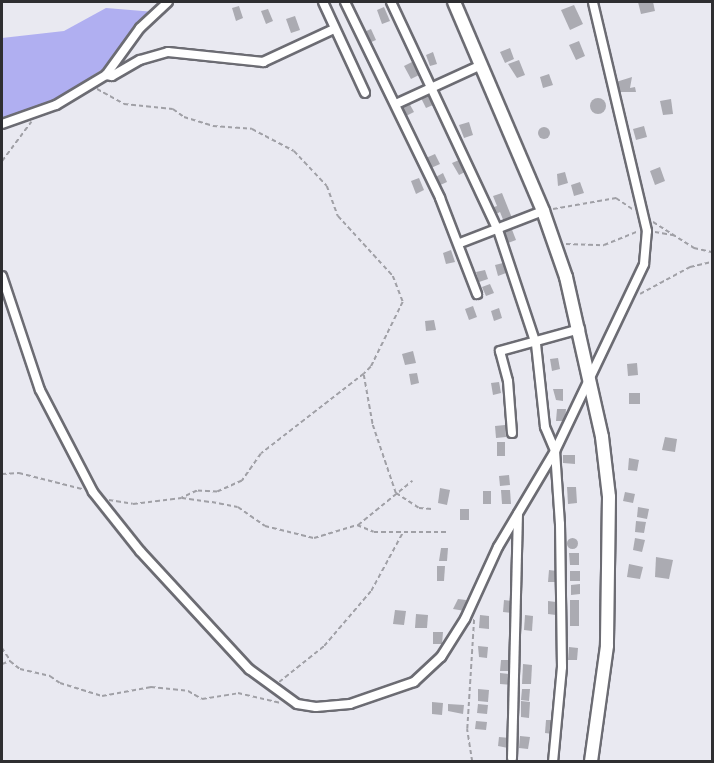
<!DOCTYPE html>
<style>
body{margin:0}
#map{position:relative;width:714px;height:763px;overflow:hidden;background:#e9e9f1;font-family:Poppins,sans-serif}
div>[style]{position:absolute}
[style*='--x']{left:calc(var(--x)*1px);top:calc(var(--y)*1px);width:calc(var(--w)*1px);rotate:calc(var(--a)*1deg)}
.forest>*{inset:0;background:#b0aff1}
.building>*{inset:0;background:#ababb2}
.round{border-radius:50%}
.path>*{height:1.5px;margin-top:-0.75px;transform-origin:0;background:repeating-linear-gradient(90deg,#a0a0a6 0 4.5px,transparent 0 7.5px)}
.roads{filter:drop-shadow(2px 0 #6c6c73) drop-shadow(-2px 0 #6c6c73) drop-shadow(0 2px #6c6c73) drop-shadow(0 -2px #6c6c73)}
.minor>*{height:8px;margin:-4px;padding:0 4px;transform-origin:4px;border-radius:4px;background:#fff}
.primary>*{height:12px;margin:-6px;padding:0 6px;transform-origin:6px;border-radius:6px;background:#fff}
span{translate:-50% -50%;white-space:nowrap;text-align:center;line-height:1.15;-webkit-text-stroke:4.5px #f6f6fe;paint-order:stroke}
.frame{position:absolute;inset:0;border:3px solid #2e2e31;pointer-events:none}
</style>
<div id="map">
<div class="forest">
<i style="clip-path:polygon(106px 8px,155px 12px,113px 62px,62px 96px,2px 119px,2px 38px,64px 31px)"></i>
</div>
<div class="building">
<i style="clip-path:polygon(638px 2px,653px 2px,655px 11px,641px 14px)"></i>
<i style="clip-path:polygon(574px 5px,583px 24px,570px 30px,561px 10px)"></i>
<i style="clip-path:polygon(239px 6px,243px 18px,236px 21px,232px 8px)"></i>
<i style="clip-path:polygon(384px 7px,390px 21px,382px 24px,377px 10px)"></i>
<i style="clip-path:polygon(268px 9px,273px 21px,266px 24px,261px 11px)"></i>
<i style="clip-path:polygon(295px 16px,300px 30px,291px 33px,286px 19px)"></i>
<i style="clip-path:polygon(371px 29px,376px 40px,369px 43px,364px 32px)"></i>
<i style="clip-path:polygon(579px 41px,585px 56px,576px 60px,569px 45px)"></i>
<i style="clip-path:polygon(510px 48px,514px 59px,505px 63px,500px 52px)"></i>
<i style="clip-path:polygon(433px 52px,437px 64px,430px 66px,426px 55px)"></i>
<i style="clip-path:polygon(519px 60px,525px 75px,517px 78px,508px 64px)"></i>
<i style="clip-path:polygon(412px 62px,419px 75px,411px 79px,404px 66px)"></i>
<i style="clip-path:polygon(549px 74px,553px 85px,543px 88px,540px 77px)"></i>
<i style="clip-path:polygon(632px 77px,630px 88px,635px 87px,636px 92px,618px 92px,616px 82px)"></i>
<i style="clip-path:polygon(426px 92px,433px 105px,426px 108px,420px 96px)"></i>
<i class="round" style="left:590px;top:98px;width:16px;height:16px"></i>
<i style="clip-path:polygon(671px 99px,673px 114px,663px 115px,660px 101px)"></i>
<i style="clip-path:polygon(408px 101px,414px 112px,406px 116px,400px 105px)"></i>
<i style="clip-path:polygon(469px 122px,473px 135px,464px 138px,459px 125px)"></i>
<i style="clip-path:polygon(644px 126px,647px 137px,636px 140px,633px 129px)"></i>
<i class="round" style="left:538px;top:127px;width:12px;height:12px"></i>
<i style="clip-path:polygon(435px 154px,440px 164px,431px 168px,426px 158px)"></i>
<i style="clip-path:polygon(459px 160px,465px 172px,459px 175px,452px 163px)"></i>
<i style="clip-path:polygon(660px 167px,665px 181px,655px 185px,650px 171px)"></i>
<i style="clip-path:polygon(565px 172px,568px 183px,558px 186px,557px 174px)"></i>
<i style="clip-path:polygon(443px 173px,447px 182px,438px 186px,434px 178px)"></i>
<i style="clip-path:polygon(419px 178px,424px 190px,416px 194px,411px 181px)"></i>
<i style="clip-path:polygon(580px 182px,584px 193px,574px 196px,571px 185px)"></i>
<i style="clip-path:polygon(502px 193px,512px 218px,504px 222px,500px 212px,494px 215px,491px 208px,497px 206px,493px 196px)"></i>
<i style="clip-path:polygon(511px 227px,516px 240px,508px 243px,503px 229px)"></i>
<i style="clip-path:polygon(451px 250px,455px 262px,446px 264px,443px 253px)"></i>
<i style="clip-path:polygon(503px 263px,506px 273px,498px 276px,495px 265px)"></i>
<i style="clip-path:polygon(485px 270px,488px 279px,479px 282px,476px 272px)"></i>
<i style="clip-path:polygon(490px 284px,494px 293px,486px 296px,482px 287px)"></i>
<i style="clip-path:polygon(473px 306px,477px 317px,469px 320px,465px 309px)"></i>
<i style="clip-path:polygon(499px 308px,502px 318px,494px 321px,491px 311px)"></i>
<i style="clip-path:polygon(434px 320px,436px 330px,426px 331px,425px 321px)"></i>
<i style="clip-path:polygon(413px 351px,416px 363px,405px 365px,402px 354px)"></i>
<i style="clip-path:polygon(558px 358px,560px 369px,552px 371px,550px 359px)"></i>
<i style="clip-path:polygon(637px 363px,638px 375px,628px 376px,627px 364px)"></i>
<i style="clip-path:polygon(417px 373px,419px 383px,411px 385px,409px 374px)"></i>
<i style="clip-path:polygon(499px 382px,501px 393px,493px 395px,491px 383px)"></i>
<i style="clip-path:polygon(553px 389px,563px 389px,563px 401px,556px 400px)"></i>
<i style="clip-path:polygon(629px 393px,640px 393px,640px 404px,629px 404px)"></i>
<i style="clip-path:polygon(557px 409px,566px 409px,565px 421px,556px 421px)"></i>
<i style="clip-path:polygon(505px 425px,506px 437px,496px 438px,495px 426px)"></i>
<i style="clip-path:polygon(665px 437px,677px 439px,675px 452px,662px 450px)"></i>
<i style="clip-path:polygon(497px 442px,505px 442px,505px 456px,497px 456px)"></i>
<i style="clip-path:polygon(563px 455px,575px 455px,575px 464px,563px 463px)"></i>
<i style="clip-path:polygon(629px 458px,639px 460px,637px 471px,628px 470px)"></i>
<i style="clip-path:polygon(509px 475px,510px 485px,500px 486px,499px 476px)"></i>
<i style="clip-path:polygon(567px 487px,576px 487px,577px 503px,568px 504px)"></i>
<i style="clip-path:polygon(440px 488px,450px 490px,447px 505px,438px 503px)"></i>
<i style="clip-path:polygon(501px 490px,510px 490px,511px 504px,502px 504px)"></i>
<i style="clip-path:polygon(483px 491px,491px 491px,491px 504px,483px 504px)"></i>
<i style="clip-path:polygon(625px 492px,635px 494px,633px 503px,623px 501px)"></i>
<i style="clip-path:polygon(638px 507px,649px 509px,647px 519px,637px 517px)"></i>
<i style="clip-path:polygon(460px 509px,469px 509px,469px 520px,460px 520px)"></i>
<i style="clip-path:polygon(636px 521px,646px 522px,644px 533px,635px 532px)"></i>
<i class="round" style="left:566.5px;top:537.5px;width:11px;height:11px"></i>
<i style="clip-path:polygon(635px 538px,645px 540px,642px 552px,633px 550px)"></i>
<i style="clip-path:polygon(441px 548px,448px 548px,447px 561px,439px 561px)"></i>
<i style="clip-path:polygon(569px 553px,579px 553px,579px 565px,570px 565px)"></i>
<i style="clip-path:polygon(656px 557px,673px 560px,669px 579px,655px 577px)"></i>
<i style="clip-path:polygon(629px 564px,643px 567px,640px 579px,627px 577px)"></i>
<i style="clip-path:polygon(437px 566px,445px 566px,444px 581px,437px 581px)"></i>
<i style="clip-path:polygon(549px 570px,557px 571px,556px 582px,548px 582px)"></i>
<i style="clip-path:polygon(570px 571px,580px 571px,580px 581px,570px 581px)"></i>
<i style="clip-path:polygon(580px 584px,580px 594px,571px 595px,571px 585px)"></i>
<i style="clip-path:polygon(458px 599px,466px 600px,465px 611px,453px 609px)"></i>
<i style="clip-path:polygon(504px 600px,513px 601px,513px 613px,503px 612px)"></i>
<i style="clip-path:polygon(570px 600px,579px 600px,579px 626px,570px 626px)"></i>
<i style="clip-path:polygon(548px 601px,556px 602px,556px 615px,548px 614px)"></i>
<i style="clip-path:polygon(395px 610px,406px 611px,404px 625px,393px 624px)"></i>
<i style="clip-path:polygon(416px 614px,428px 615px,427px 628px,415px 628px)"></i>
<i style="clip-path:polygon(480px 615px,489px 616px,489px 629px,479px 628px)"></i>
<i style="clip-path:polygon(525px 615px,533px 616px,532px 631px,524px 630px)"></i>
<i style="clip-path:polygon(433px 632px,443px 632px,442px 644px,433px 644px)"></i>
<i style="clip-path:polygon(478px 646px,488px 647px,487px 658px,479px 657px)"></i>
<i style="clip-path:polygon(569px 647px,578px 648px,577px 660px,568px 660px)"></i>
<i style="clip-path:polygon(501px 660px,510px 660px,509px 671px,500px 671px)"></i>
<i style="clip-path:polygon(523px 664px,532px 665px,531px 684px,522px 684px)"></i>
<i style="clip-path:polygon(500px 673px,509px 674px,512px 685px,500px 684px)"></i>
<i style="clip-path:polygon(478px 689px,489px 690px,488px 702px,478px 701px)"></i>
<i style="clip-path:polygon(522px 689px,530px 689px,529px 701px,521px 700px)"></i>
<i style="clip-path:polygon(521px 701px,530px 702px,529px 718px,521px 717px)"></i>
<i style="clip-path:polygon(432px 702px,443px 703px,442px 715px,432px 714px)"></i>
<i style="clip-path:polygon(448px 704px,464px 705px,463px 714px,448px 711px)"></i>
<i style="clip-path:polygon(478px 704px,488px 705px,487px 714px,477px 713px)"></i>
<i style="clip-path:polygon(546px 720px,555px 720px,553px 734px,545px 733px)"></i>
<i style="clip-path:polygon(476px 721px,487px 722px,486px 730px,475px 729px)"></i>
<i style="clip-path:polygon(520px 736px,530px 737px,528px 749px,519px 748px)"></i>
<i style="clip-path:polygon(499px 737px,510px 738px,508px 748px,498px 746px)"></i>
</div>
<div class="path">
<i style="--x:97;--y:89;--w:31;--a:29"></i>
<i style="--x:124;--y:104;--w:49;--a:5.8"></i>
<i style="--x:173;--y:109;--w:14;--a:36"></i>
<i style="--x:184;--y:117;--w:30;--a:17"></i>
<i style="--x:213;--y:126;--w:39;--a:4"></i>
<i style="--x:252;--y:129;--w:47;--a:27.6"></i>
<i style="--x:294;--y:151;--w:48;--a:46.7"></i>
<i style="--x:327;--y:186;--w:32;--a:70"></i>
<i style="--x:338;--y:216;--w:81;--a:47.5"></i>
<i style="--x:393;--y:276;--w:28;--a:69"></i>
<i style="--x:403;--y:302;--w:72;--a:116.2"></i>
<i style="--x:371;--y:367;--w:10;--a:135"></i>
<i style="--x:364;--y:374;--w:130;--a:142.2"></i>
<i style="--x:261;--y:454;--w:33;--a:125"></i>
<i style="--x:242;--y:481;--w:27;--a:156"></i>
<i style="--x:217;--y:492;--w:20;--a:-177"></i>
<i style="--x:197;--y:491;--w:17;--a:155"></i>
<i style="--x:2;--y:161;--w:49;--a:-53.4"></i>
<i style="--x:553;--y:209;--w:64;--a:-9.9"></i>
<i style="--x:616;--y:198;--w:22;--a:34"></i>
<i style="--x:653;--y:222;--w:49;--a:32.4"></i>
<i style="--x:694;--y:248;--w:18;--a:13"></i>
<i style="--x:655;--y:232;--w:22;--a:10"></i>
<i style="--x:566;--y:244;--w:38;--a:2"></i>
<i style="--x:604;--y:245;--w:37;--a:-22"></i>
<i style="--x:640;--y:294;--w:57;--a:-28.4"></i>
<i style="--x:690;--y:267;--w:23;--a:-13"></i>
<i style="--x:364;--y:375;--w:51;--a:79.8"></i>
<i style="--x:373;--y:425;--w:72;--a:71.3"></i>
<i style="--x:396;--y:493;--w:27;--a:33"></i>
<i style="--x:419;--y:508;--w:13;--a:4"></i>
<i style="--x:2;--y:474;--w:17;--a:-3"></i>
<i style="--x:19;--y:473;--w:65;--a:14.3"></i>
<i style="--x:109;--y:500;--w:24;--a:9"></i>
<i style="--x:133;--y:504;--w:49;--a:-7"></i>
<i style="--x:182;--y:498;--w:30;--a:8"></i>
<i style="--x:212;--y:502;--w:26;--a:11"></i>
<i style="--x:238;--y:507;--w:33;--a:35"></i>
<i style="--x:265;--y:526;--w:50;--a:13.8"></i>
<i style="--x:314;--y:538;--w:45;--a:-16.8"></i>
<i style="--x:357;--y:525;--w:18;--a:22"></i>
<i style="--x:374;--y:532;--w:72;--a:0"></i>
<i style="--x:358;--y:525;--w:70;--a:-39.2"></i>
<i style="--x:2;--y:648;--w:14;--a:56"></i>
<i style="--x:2;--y:664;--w:9;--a:-21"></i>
<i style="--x:10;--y:661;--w:13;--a:39"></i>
<i style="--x:20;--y:669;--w:31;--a:13"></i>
<i style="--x:50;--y:676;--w:12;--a:35"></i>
<i style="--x:60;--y:683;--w:44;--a:17.2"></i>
<i style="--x:102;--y:696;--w:50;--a:-10.4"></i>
<i style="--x:151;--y:687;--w:37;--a:6"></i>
<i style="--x:188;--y:691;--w:16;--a:30"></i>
<i style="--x:202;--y:699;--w:36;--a:-9"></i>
<i style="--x:238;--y:693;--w:44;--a:13.1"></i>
<i style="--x:279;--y:682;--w:58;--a:-38.7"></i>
<i style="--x:324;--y:646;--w:72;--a:-49.5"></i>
<i style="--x:371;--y:591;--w:65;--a:-61.5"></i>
<i style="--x:472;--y:762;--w:33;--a:-99"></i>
<i style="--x:467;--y:729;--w:110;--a:-86.4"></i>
</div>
<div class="roads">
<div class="minor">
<i style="--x:323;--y:2;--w:100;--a:65.2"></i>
<i style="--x:345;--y:2;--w:218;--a:64.1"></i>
<i style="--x:440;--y:198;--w:103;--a:68.9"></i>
<i style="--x:391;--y:2;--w:252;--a:64.9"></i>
<i style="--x:498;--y:230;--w:120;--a:71.6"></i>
<i style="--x:536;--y:344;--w:83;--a:83.8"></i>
<i style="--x:545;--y:427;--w:26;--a:67"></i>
<i style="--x:555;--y:451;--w:73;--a:86.1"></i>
<i style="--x:560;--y:524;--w:143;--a:89.2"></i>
<i style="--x:562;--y:667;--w:95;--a:95.4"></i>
<i style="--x:106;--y:75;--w:6;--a:9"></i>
<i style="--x:112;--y:76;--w:32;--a:-30"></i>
<i style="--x:140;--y:60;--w:29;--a:-16"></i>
<i style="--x:168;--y:52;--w:96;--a:6"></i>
<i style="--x:263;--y:62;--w:78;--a:-24.9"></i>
<i style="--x:396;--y:104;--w:94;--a:-24.6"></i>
<i style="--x:2;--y:124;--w:57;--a:-19.4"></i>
<i style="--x:56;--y:105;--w:58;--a:-31"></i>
<i style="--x:106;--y:75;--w:58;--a:-54.1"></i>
<i style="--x:140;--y:28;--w:38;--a:-43"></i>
<i style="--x:460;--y:243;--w:89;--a:-21.1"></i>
<i style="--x:2;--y:276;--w:120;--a:71.6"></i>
<i style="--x:40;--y:390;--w:115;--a:62.5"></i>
<i style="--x:93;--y:492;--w:75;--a:51.5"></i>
<i style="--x:140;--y:551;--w:161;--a:47.3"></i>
<i style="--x:249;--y:669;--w:59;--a:36.1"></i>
<i style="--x:297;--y:704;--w:19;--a:9"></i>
<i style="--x:316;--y:707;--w:34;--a:-5"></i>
<i style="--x:350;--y:704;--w:68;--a:-19"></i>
<i style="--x:414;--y:682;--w:37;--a:-43"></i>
<i style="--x:441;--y:657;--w:45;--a:-57.7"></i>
<i style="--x:465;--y:619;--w:79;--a:-65.4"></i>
<i style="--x:498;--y:547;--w:112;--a:-59.3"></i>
<i style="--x:555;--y:451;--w:207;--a:-64.5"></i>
<i style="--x:644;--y:264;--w:33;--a:-85"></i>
<i style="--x:647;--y:231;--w:235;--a:-103.3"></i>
<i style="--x:512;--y:433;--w:52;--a:-94.4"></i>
<i style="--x:508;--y:381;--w:31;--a:-105"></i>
<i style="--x:500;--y:351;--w:83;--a:-15.4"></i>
<i style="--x:512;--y:758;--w:244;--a:-88.6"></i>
</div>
<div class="primary">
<i style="--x:454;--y:2;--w:227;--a:66.9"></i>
<i style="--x:543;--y:211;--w:70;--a:70.8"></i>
<i style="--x:566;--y:277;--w:164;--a:77.3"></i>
<i style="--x:602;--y:437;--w:60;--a:83.3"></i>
<i style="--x:609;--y:497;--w:149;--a:90.8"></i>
<i style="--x:607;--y:646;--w:117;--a:97.9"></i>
</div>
</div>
<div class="frame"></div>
</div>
